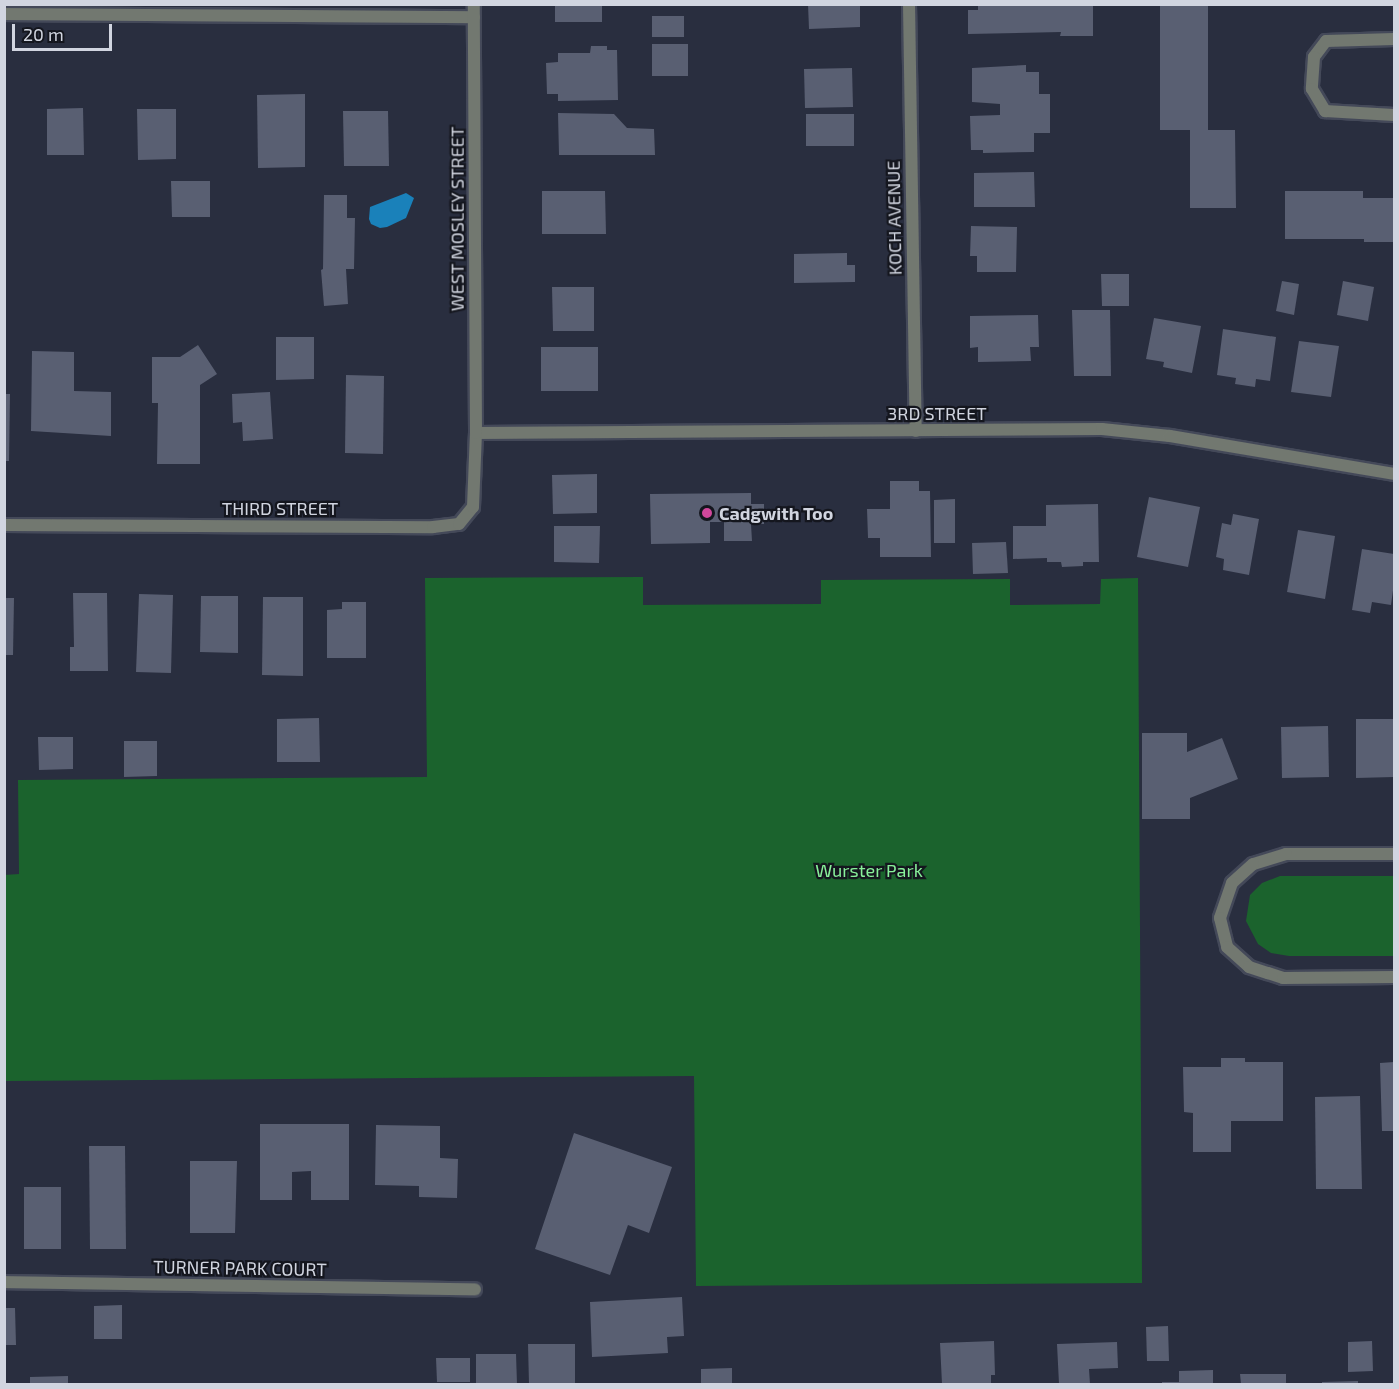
<!DOCTYPE html>
<style>
body{margin:0}
#map{position:relative;width:1399px;height:1389px;overflow:hidden;background:#292e3f;font-family:"Exo 2",sans-serif}
div>[style]{position:absolute}
[style*='--x']{left:calc(var(--x)*1px);top:calc(var(--y)*1px);width:calc(var(--w)*1px);rotate:calc(var(--a)*1deg)}
.green>*{inset:0;background:#1b632d}
.water>*{inset:0;background:#1a81ba}
.building>*{inset:0;background:#595f72}
.roads{filter:drop-shadow(2px 0 #444959) drop-shadow(-2px 0 #444959) drop-shadow(0 2px #444959) drop-shadow(0 -2px #444959)}
.minor>*{height:12px;margin:-6px;padding:0 6px;transform-origin:6px;border-radius:6px;background:#727870}
.dots>*{width:16px;height:16px;translate:-50% -50%;box-sizing:border-box;border:3px solid #14161e;border-radius:50%}
span{translate:-50% -50%;white-space:nowrap;text-align:center;line-height:1.15;-webkit-text-stroke:4.5px #14161e;paint-order:stroke}
.street-label{font-size:18px;color:#d1d5e0}
.poi-label{font-size:18px;color:#d1d5e0;font-weight:700}
.left{translate:0 -50%;text-align:left}
.park-label{font-size:18px;color:#88f09a}
.frame{position:absolute;inset:0;border:6px solid #d1d5e0;pointer-events:none}
.scale{position:absolute;left:12px;top:24px;width:100px;height:27px;box-sizing:border-box;border:3px solid #d1d5e0;border-top:0;padding-left:8px;font-size:18px;line-height:21px;white-space:nowrap;color:#d1d5e0;-webkit-text-stroke:4px #14161e;paint-order:stroke}
</style>
<div id="map">
<div class="green">
<i style="clip-path:polygon(643px 577px,643px 605px,821px 604px,821px 580px,1010px 579px,1010px 605px,1100px 604px,1101px 579px,1138px 578px,1142px 1283px,696px 1286px,694px 1076px,5px 1081px,4px 875px,19px 874px,18px 780px,427px 777px,425px 578px)"></i>
<i style="clip-path:polygon(1280px 876px,1394px 876px,1394px 956px,1289px 956px,1271px 953px,1258px 944px,1246px 921px,1250px 895px,1262px 883px)"></i>
</div>
<div class="water">
<i style="clip-path:polygon(406px 193px,414px 198px,406px 218px,387px 227px,380px 228px,371px 224px,369px 219px,370px 207px)"></i>
</div>
<div class="building">
<i style="clip-path:polygon(555px 4px,602px 4px,602px 22px,555px 22px)"></i>
<i style="clip-path:polygon(808px 4px,860px 4px,860px 27px,809px 29px)"></i>
<i style="clip-path:polygon(978px 4px,1093px 4px,1093px 36px,1060px 36px,1061px 32px,968px 34px,968px 10px,978px 10px)"></i>
<i style="clip-path:polygon(1160px 4px,1208px 4px,1208px 130px,1235px 130px,1236px 208px,1190px 208px,1190px 130px,1160px 130px)"></i>
<i style="clip-path:polygon(652px 16px,684px 16px,684px 37px,652px 37px)"></i>
<i style="clip-path:polygon(652px 44px,688px 44px,688px 76px,652px 76px)"></i>
<i style="clip-path:polygon(591px 46px,607px 46px,607px 50px,617px 50px,618px 100px,558px 101px,558px 94px,547px 94px,546px 63px,558px 62px,558px 53px,590px 53px)"></i>
<i style="clip-path:polygon(1026px 65px,1026px 72px,1039px 72px,1039px 94px,1050px 94px,1050px 133px,1034px 133px,1034px 152px,983px 153px,983px 150px,971px 150px,970px 116px,1000px 115px,1000px 104px,972px 102px,972px 68px)"></i>
<i style="clip-path:polygon(852px 68px,853px 107px,805px 108px,804px 69px)"></i>
<i style="clip-path:polygon(305px 94px,305px 167px,258px 168px,257px 95px)"></i>
<i style="clip-path:polygon(83px 108px,84px 155px,47px 155px,47px 109px)"></i>
<i style="clip-path:polygon(137px 109px,176px 109px,176px 159px,138px 160px)"></i>
<i style="clip-path:polygon(343px 111px,388px 111px,389px 166px,344px 166px)"></i>
<i style="clip-path:polygon(558px 113px,614px 114px,627px 128px,654px 129px,655px 155px,559px 155px)"></i>
<i style="clip-path:polygon(806px 114px,854px 114px,854px 146px,806px 146px)"></i>
<i style="clip-path:polygon(1034px 172px,1035px 207px,974px 207px,974px 173px)"></i>
<i style="clip-path:polygon(171px 181px,210px 181px,210px 217px,172px 217px)"></i>
<i style="clip-path:polygon(542px 191px,605px 191px,606px 234px,542px 234px)"></i>
<i style="clip-path:polygon(1285px 191px,1363px 191px,1363px 198px,1394px 198px,1394px 242px,1364px 242px,1364px 239px,1285px 239px)"></i>
<i style="clip-path:polygon(324px 195px,347px 195px,347px 218px,355px 218px,354px 269px,346px 269px,348px 304px,324px 306px,321px 270px,323px 269px)"></i>
<i style="clip-path:polygon(971px 226px,1017px 227px,1016px 272px,977px 272px,977px 256px,970px 256px)"></i>
<i style="clip-path:polygon(847px 253px,847px 265px,855px 265px,855px 282px,794px 283px,794px 254px)"></i>
<i style="clip-path:polygon(1101px 274px,1129px 274px,1129px 306px,1102px 306px)"></i>
<i style="clip-path:polygon(1282px 281px,1299px 284px,1294px 315px,1276px 311px)"></i>
<i style="clip-path:polygon(1343px 281px,1374px 287px,1368px 321px,1337px 315px)"></i>
<i style="clip-path:polygon(552px 287px,594px 287px,594px 331px,553px 331px)"></i>
<i style="clip-path:polygon(1072px 310px,1110px 310px,1111px 376px,1074px 376px)"></i>
<i style="clip-path:polygon(1038px 315px,1039px 347px,1030px 347px,1031px 361px,978px 362px,978px 347px,970px 348px,970px 316px)"></i>
<i style="clip-path:polygon(1154px 318px,1201px 326px,1192px 373px,1163px 367px,1164px 362px,1146px 359px)"></i>
<i style="clip-path:polygon(1223px 329px,1276px 337px,1270px 381px,1256px 379px,1255px 387px,1235px 384px,1236px 378px,1217px 375px)"></i>
<i style="clip-path:polygon(276px 337px,314px 337px,314px 379px,276px 380px)"></i>
<i style="clip-path:polygon(1299px 341px,1339px 346px,1331px 397px,1291px 392px)"></i>
<i style="clip-path:polygon(198px 345px,217px 374px,200px 385px,200px 464px,157px 464px,158px 403px,152px 403px,152px 357px,180px 357px)"></i>
<i style="clip-path:polygon(541px 347px,598px 347px,598px 391px,541px 391px)"></i>
<i style="clip-path:polygon(32px 351px,74px 352px,74px 391px,111px 392px,111px 436px,31px 431px)"></i>
<i style="clip-path:polygon(346px 375px,384px 376px,383px 454px,345px 453px)"></i>
<i style="clip-path:polygon(270px 392px,273px 439px,243px 441px,242px 422px,233px 423px,232px 394px)"></i>
<i style="clip-path:polygon(4px 394px,10px 394px,9px 461px,4px 461px)"></i>
<i style="clip-path:polygon(597px 474px,597px 513px,553px 514px,552px 475px)"></i>
<i style="clip-path:polygon(890px 481px,919px 481px,919px 491px,930px 491px,931px 557px,880px 557px,880px 538px,868px 538px,867px 509px,890px 509px)"></i>
<i style="clip-path:polygon(751px 493px,751px 504px,764px 504px,764px 524px,751px 524px,752px 541px,724px 541px,724px 522px,710px 522px,710px 543px,651px 544px,650px 494px)"></i>
<i style="clip-path:polygon(1149px 497px,1200px 507px,1188px 567px,1137px 557px)"></i>
<i style="clip-path:polygon(955px 499px,955px 543px,934px 543px,934px 500px)"></i>
<i style="clip-path:polygon(1098px 504px,1099px 562px,1083px 562px,1083px 566px,1062px 567px,1061px 562px,1047px 562px,1047px 558px,1013px 559px,1013px 526px,1046px 526px,1046px 505px)"></i>
<i style="clip-path:polygon(1233px 514px,1259px 519px,1249px 575px,1223px 570px,1224px 559px,1216px 557px,1222px 523px,1231px 525px)"></i>
<i style="clip-path:polygon(554px 526px,600px 526px,599px 563px,554px 562px)"></i>
<i style="clip-path:polygon(1298px 530px,1335px 536px,1325px 599px,1287px 592px)"></i>
<i style="clip-path:polygon(1006px 542px,1008px 573px,973px 574px,972px 543px)"></i>
<i style="clip-path:polygon(1362px 549px,1394px 554px,1394px 583px,1391px 605px,1372px 602px,1370px 613px,1352px 610px)"></i>
<i style="clip-path:polygon(73px 593px,107px 593px,108px 671px,70px 671px,70px 647px,74px 647px)"></i>
<i style="clip-path:polygon(139px 594px,173px 595px,171px 673px,136px 672px)"></i>
<i style="clip-path:polygon(201px 596px,238px 596px,238px 653px,200px 652px)"></i>
<i style="clip-path:polygon(263px 597px,303px 597px,303px 676px,262px 675px)"></i>
<i style="clip-path:polygon(4px 598px,14px 598px,13px 655px,4px 655px)"></i>
<i style="clip-path:polygon(342px 602px,366px 602px,366px 658px,327px 658px,327px 610px,342px 609px)"></i>
<i style="clip-path:polygon(319px 718px,320px 762px,277px 762px,277px 719px)"></i>
<i style="clip-path:polygon(1356px 719px,1394px 719px,1394px 777px,1356px 778px)"></i>
<i style="clip-path:polygon(1328px 726px,1329px 777px,1282px 778px,1281px 727px)"></i>
<i style="clip-path:polygon(1142px 733px,1187px 733px,1187px 752px,1222px 738px,1238px 779px,1190px 798px,1190px 819px,1142px 819px)"></i>
<i style="clip-path:polygon(38px 737px,73px 737px,73px 769px,39px 770px)"></i>
<i style="clip-path:polygon(124px 741px,157px 741px,157px 776px,124px 777px)"></i>
<i style="clip-path:polygon(1221px 1058px,1245px 1058px,1245px 1062px,1283px 1062px,1283px 1121px,1231px 1121px,1231px 1152px,1193px 1152px,1193px 1113px,1184px 1112px,1183px 1067px,1221px 1067px)"></i>
<i style="clip-path:polygon(1394px 1062px,1394px 1131px,1382px 1131px,1380px 1063px)"></i>
<i style="clip-path:polygon(1360px 1096px,1362px 1189px,1316px 1189px,1315px 1097px)"></i>
<i style="clip-path:polygon(260px 1124px,349px 1124px,349px 1200px,311px 1200px,311px 1171px,292px 1172px,292px 1200px,260px 1200px)"></i>
<i style="clip-path:polygon(376px 1125px,440px 1126px,440px 1158px,458px 1159px,457px 1198px,419px 1197px,419px 1186px,375px 1185px)"></i>
<i style="clip-path:polygon(574px 1133px,672px 1167px,649px 1233px,628px 1225px,610px 1275px,535px 1249px)"></i>
<i style="clip-path:polygon(89px 1146px,125px 1146px,126px 1249px,90px 1249px)"></i>
<i style="clip-path:polygon(190px 1161px,237px 1161px,235px 1233px,190px 1233px)"></i>
<i style="clip-path:polygon(24px 1187px,61px 1187px,61px 1249px,24px 1249px)"></i>
<i style="clip-path:polygon(682px 1297px,684px 1336px,667px 1337px,668px 1353px,592px 1357px,590px 1302px)"></i>
<i style="clip-path:polygon(122px 1305px,122px 1339px,94px 1339px,94px 1306px)"></i>
<i style="clip-path:polygon(4px 1308px,15px 1308px,16px 1345px,4px 1345px)"></i>
<i style="clip-path:polygon(1168px 1326px,1169px 1361px,1147px 1361px,1146px 1327px)"></i>
<i style="clip-path:polygon(994px 1341px,995px 1375px,991px 1375px,991px 1384px,942px 1384px,940px 1343px)"></i>
<i style="clip-path:polygon(1372px 1341px,1373px 1371px,1348px 1372px,1348px 1342px)"></i>
<i style="clip-path:polygon(1117px 1342px,1118px 1368px,1089px 1369px,1090px 1384px,1059px 1384px,1057px 1344px)"></i>
<i style="clip-path:polygon(528px 1344px,575px 1344px,575px 1384px,529px 1384px)"></i>
<i style="clip-path:polygon(476px 1354px,516px 1354px,517px 1384px,476px 1384px)"></i>
<i style="clip-path:polygon(436px 1358px,470px 1358px,470px 1382px,437px 1382px)"></i>
<i style="clip-path:polygon(732px 1368px,732px 1384px,701px 1384px,701px 1369px)"></i>
<i style="clip-path:polygon(1213px 1370px,1213px 1384px,1162px 1384px,1162px 1382px,1179px 1382px,1179px 1371px)"></i>
<i style="clip-path:polygon(1240px 1374px,1286px 1374px,1286px 1384px,1241px 1384px)"></i>
<i style="clip-path:polygon(68px 1376px,68px 1384px,30px 1384px,30px 1377px)"></i>
<i style="clip-path:polygon(1358px 1381px,1358px 1384px,1322px 1384px,1322px 1382px)"></i>
</div>
<div class="roads">
<div class="minor">
<i style="--x:909;--y:4;--w:427;--a:89.1"></i>
<i style="--x:4;--y:14;--w:470;--a:0.4"></i>
<i style="--x:1394;--y:39;--w:68;--a:178.3"></i>
<i style="--x:1326;--y:41;--w:20;--a:127"></i>
<i style="--x:1314;--y:57;--w:32;--a:94"></i>
<i style="--x:1312;--y:89;--w:26;--a:59"></i>
<i style="--x:1325;--y:111;--w:69;--a:3.3"></i>
<i style="--x:476;--y:433;--w:626;--a:-0.37"></i>
<i style="--x:1102;--y:429;--w:68;--a:5.9"></i>
<i style="--x:1170;--y:436;--w:227;--a:9.6"></i>
<i style="--x:4;--y:525;--w:429;--a:0.3"></i>
<i style="--x:433;--y:527;--w:26;--a:-7"></i>
<i style="--x:459;--y:524;--w:22;--a:-51"></i>
<i style="--x:473;--y:507;--w:74;--a:-87.7"></i>
<i style="--x:476;--y:433;--w:429;--a:-90.3"></i>
<i style="--x:1394;--y:854;--w:108;--a:180"></i>
<i style="--x:1286;--y:854;--w:34;--a:163"></i>
<i style="--x:1253;--y:864;--w:28;--a:138"></i>
<i style="--x:1232;--y:883;--w:37;--a:109"></i>
<i style="--x:1220;--y:918;--w:30;--a:76"></i>
<i style="--x:1227;--y:947;--w:30;--a:42"></i>
<i style="--x:1249;--y:967;--w:20;--a:18"></i>
<i style="--x:1268;--y:973;--w:16;--a:18"></i>
<i style="--x:1283;--y:978;--w:111;--a:-0.5"></i>
<i style="--x:4;--y:1282;--w:471;--a:0.9"></i>
</div>
</div>
<div class="dots">
<i style="left:707px;top:513px;background:#d1479c"></i>
</div>
<div class="street-label">
<span style="left:894px;top:218px;rotate:-91deg">KOCH AVENUE</span>
<span style="left:457px;top:219px;rotate:-90deg">WEST MOSLEY STREET</span>
<span style="left:937px;top:413px">3RD STREET</span>
<span style="left:280px;top:508px">THIRD STREET</span>
<span style="left:240px;top:1268px;rotate:1deg">TURNER PARK COURT</span>
</div>
<div class="poi-label">
<span class="left" style="left:719px;top:513px">Cadgwith Too</span>
</div>
<div class="park-label">
<span style="left:869px;top:870px">Wurster Park</span>
</div>
<div class="frame"></div>
<div class="scale">20 m</div>
</div>
